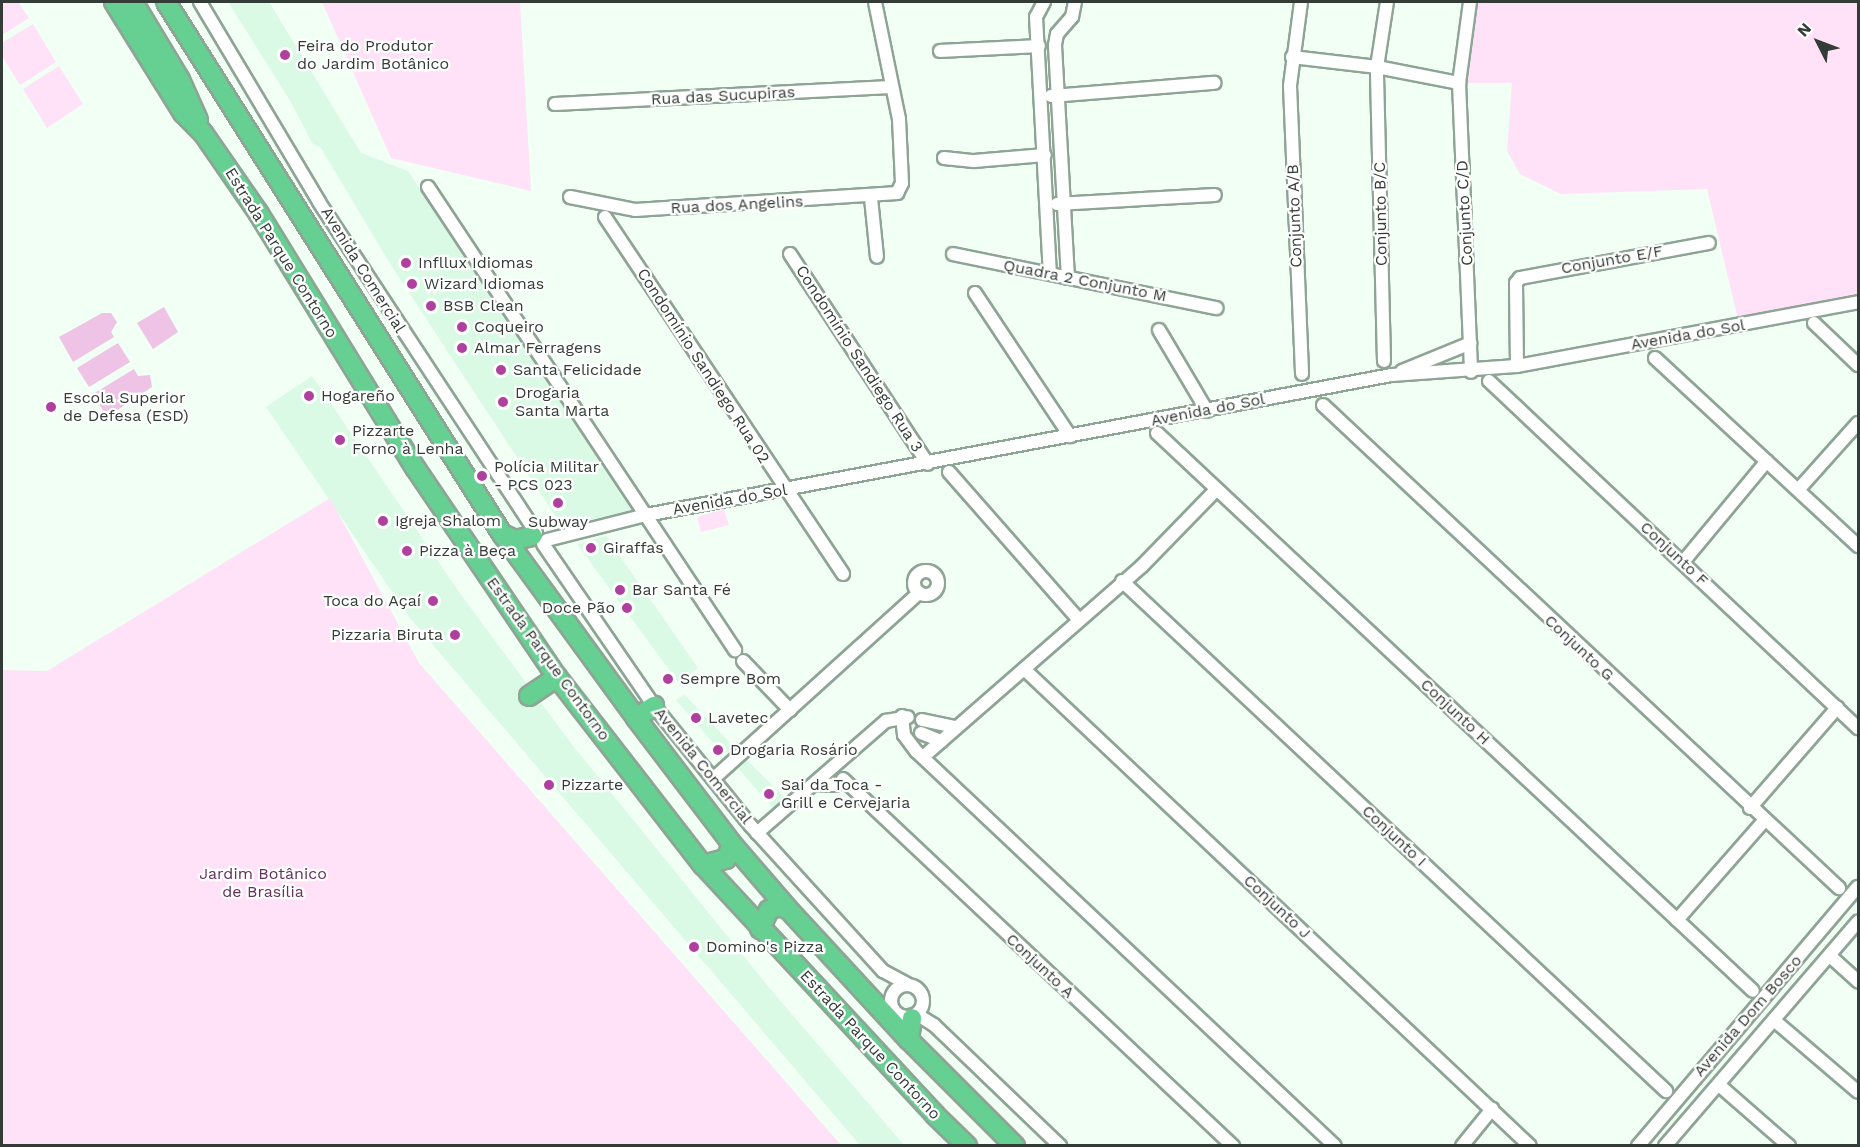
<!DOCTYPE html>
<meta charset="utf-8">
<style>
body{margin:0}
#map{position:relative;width:1860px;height:1147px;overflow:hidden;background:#f1fff5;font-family:"Work Sans",sans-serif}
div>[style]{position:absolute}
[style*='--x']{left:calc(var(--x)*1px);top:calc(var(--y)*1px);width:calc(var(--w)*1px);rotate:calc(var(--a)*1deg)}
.built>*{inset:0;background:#dbfae5}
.green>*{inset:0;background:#ffe2f8}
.water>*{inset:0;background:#efc3e5}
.roads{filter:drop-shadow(2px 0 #8ea495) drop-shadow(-2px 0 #8ea495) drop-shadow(0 2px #8ea495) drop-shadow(0 -2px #8ea495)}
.minor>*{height:12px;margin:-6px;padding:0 6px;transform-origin:6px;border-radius:6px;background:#fff}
.minor>.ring{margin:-6px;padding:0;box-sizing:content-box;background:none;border:12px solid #fff;border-radius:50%}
.highway>*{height:18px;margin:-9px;padding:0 9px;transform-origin:9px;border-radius:9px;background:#66d092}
.dots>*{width:16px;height:16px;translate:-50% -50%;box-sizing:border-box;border:3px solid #fff;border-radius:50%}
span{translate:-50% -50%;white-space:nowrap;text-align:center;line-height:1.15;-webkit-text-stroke:4.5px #fff;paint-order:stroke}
.poi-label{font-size:16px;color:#333c36}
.left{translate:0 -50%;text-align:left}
.right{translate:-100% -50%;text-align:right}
.street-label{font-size:16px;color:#333c36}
.park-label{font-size:16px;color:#64305c}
.frame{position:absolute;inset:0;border:3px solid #333c36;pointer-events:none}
.north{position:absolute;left:1788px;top:12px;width:60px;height:60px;-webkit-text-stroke:4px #fff;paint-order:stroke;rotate:312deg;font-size:16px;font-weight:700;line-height:24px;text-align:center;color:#333c36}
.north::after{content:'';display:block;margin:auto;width:21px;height:27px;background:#333c36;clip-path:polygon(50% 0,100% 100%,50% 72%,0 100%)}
</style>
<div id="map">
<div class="built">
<i style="clip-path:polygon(228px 2px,269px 2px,361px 153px,408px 171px,632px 511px,562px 526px,389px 262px,321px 148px,312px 143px,291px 102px)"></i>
<i style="clip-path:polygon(312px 376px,459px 592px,570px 742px,772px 991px,904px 1145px,860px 1145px,410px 618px,266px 407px)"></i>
<i style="clip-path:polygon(606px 536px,698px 668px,678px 682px,577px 544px)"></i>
<i style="clip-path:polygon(685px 695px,734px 747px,724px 755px,676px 700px)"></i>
<i style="clip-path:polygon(746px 759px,786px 799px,774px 809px,737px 767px)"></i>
</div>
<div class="green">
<i style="clip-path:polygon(2px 2px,18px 2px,29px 18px,2px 35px)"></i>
<i style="clip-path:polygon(322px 2px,520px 2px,531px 191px,391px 158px)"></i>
<i style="clip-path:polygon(1473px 2px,1858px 2px,1858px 298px,1738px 319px,1707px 189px,1561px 194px,1520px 174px,1507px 151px,1512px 83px,1465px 83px)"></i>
<i style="clip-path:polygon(33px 24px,56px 62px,20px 85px,2px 56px,2px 43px)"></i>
<i style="clip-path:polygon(59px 66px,83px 104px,47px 128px,23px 89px)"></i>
<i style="clip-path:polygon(330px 498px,419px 663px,841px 1145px,2px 1145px,2px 670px,47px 671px)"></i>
<i style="clip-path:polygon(724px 509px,729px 525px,701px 532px,697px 517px)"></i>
</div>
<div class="water">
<i style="clip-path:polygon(164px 307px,178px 332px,153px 349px,137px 323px)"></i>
<i style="clip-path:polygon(102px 313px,111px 313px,117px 322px,111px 332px,114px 337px,73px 362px,59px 337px)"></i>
<i style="clip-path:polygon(118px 343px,130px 362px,89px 387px,77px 368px)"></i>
<i style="clip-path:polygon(134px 369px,138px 376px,150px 375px,152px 387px,107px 417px,93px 394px)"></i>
</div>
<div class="roads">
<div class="minor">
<i style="--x:200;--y:2;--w:233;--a:59.2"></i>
<i style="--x:319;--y:202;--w:395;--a:56.7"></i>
<i style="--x:1044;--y:2;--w:17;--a:118"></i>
<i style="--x:1036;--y:17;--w:257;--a:86.9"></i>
<i style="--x:1301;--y:2;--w:85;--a:97.5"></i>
<i style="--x:1290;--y:86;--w:288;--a:87.6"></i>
<i style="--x:1470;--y:2;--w:82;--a:97.7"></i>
<i style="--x:1459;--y:83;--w:289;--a:87.6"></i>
<i style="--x:940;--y:51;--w:99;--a:-2.9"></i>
<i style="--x:1292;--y:57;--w:86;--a:6.7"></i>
<i style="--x:1377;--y:67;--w:84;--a:11"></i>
<i style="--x:1051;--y:96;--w:164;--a:-4.6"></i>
<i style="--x:555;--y:104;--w:336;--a:-2.9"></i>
<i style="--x:944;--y:158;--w:30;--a:6"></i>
<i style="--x:974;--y:161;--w:71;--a:-4.8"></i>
<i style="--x:428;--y:187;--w:556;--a:56.45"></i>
<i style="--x:570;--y:197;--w:66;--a:11.3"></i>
<i style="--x:635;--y:210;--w:263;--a:-3.7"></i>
<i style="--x:897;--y:193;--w:11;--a:-63"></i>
<i style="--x:902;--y:183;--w:64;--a:-92.7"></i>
<i style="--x:899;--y:119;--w:119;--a:-101.6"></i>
<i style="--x:871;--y:198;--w:59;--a:84.2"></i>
<i style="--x:1057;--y:204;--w:158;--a:-3.3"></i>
<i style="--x:605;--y:217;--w:429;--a:56.3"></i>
<i style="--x:790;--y:254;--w:251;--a:56.7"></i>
<i style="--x:953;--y:254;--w:269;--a:11.6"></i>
<i style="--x:1068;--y:278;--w:233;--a:-93.2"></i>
<i style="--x:1055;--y:45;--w:11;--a:-80"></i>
<i style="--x:1057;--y:34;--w:23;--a:-49"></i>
<i style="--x:1072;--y:17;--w:15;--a:-79"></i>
<i style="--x:975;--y:293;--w:172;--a:56.4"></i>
<i style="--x:1814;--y:323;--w:61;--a:43.7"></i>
<i style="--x:1159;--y:330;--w:94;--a:59.3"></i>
<i style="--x:1655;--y:358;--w:277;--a:42.8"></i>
<i style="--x:1384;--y:361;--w:294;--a:-91.4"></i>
<i style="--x:1377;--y:67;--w:66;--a:-81.3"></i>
<i style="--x:1517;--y:366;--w:83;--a:-90.7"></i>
<i style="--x:1516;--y:283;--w:6;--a:-51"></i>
<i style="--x:1520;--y:278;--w:192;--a:-10.5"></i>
<i style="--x:1402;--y:371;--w:74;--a:-22.1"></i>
<i style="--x:1489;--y:381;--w:507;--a:43.24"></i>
<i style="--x:1323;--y:405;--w:707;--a:43.11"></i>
<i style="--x:1157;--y:433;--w:816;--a:43.11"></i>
<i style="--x:949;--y:472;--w:197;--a:48.7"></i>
<i style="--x:1798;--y:490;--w:90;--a:-48.2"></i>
<i style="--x:547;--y:540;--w:102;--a:-14.2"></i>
<i style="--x:646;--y:515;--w:758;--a:-10.64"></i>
<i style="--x:1391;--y:375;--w:126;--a:-4.1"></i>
<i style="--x:1517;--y:366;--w:347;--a:-10.6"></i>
<i style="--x:543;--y:544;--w:196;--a:55.6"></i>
<i style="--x:654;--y:706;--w:154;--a:51.1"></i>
<i style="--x:751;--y:826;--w:196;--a:47.7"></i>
<i style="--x:883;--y:971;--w:27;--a:28"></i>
<i style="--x:1683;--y:562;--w:131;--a:-50.3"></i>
<i class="ring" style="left:914px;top:571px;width:12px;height:12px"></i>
<i style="--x:1122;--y:581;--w:746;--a:43.15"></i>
<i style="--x:743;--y:661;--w:68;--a:46.2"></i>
<i style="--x:1024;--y:669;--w:695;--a:43.31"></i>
<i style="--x:902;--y:716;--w:19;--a:84"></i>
<i style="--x:904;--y:735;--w:21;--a:53"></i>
<i style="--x:917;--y:752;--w:574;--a:43.31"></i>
<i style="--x:922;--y:720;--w:33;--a:12"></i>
<i style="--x:921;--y:733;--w:22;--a:22"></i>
<i style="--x:923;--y:757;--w:291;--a:-41.1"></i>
<i style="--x:1142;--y:566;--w:107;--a:-45.8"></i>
<i style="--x:713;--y:779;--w:278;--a:-42.1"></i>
<i style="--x:843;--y:779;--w:536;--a:43.26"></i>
<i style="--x:814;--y:784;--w:21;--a:3"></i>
<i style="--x:1750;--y:808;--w:133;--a:-49"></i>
<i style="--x:757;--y:833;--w:171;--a:-41"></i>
<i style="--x:886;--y:721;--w:22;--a:-10"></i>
<i style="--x:1677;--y:920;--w:132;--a:-48.7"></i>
<i style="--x:1830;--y:956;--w:38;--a:42"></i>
<i class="ring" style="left:891px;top:985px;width:20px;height:20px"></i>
<i style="--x:918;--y:1015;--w:19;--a:32"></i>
<i style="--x:934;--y:1025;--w:175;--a:43.8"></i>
<i style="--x:1775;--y:1021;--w:109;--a:40.5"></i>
<i style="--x:1719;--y:1085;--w:93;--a:41.1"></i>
<i style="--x:1462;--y:1146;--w:48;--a:-51"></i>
<i style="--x:1638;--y:1146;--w:340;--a:-49.7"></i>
<i style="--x:1665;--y:1146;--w:296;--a:-49.3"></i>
</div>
<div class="highway">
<i style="--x:114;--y:2;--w:131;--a:58.1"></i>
<i style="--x:183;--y:113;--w:28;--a:45"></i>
<i style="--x:203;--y:133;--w:98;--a:55.3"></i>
<i style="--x:259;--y:214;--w:299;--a:58.4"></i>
<i style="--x:416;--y:469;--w:251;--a:55.9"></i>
<i style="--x:557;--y:677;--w:238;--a:52.2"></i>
<i style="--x:703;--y:865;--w:341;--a:47.1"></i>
<i style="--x:935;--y:1115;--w:45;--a:44.1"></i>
<i style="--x:133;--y:2;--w:91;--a:58.9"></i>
<i style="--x:180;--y:80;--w:44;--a:65.8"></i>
<i style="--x:166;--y:2;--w:629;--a:57.72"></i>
<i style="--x:502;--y:534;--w:228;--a:53.9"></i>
<i style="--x:636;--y:718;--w:158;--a:52.7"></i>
<i style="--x:732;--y:844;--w:86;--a:49.3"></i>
<i style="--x:788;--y:909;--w:178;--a:47.3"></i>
<i style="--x:909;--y:1040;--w:150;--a:45"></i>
<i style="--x:502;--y:534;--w:14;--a:25"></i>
<i style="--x:515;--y:540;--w:18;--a:-13"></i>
<i style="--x:529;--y:696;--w:34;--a:-34"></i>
<i style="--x:636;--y:718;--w:22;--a:-34"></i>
<i style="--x:703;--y:865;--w:24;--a:-15"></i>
<i style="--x:726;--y:859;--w:16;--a:-68"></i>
<i style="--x:760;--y:929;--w:21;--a:-65"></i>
<i style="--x:769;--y:910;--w:10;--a:-24"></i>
<i style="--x:778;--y:906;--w:10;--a:17"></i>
<i style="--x:909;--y:1040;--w:22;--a:-82"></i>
</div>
</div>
<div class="dots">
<i style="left:285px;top:55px;background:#af409e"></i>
<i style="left:406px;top:263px;background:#af409e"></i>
<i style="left:412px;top:284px;background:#af409e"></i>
<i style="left:431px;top:306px;background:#af409e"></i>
<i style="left:462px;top:327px;background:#af409e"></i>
<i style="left:462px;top:348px;background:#af409e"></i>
<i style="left:501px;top:370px;background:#af409e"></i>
<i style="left:309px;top:396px;background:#af409e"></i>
<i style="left:503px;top:402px;background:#af409e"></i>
<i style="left:51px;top:407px;background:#af409e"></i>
<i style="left:340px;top:440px;background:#af409e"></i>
<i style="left:482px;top:476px;background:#af409e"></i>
<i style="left:558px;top:503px;background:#af409e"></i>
<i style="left:383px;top:521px;background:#af409e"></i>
<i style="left:591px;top:548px;background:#af409e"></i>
<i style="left:407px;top:551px;background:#af409e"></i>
<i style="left:620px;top:590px;background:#af409e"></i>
<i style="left:433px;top:601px;background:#af409e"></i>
<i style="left:627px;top:608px;background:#af409e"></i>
<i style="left:455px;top:635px;background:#af409e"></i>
<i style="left:668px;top:679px;background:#af409e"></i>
<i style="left:696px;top:718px;background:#af409e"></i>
<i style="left:718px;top:750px;background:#af409e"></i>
<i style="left:549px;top:785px;background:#af409e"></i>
<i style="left:769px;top:794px;background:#af409e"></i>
<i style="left:694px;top:947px;background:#af409e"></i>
</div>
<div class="poi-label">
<span class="left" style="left:297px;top:55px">Feira do Produtor<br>do Jardim Botânico</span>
<span class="left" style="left:418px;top:263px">Infllux Idiomas</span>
<span class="left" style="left:424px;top:284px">Wizard Idiomas</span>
<span class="left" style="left:443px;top:306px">BSB Clean</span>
<span class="left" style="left:474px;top:327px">Coqueiro</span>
<span class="left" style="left:474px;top:348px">Almar Ferragens</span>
<span class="left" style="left:513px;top:370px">Santa Felicidade</span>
<span class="left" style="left:515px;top:402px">Drogaria<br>Santa Marta</span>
<span class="left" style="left:321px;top:396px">Hogareño</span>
<span class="left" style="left:63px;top:407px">Escola Superior<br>de Defesa (ESD)</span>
<span class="left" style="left:352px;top:440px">Pizzarte<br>Forno à Lenha</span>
<span class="left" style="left:494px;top:476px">Polícia Militar<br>- PCS 023</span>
<span class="left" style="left:395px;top:521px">Igreja Shalom</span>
<span style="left:558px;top:522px">Subway</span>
<span class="left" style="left:603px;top:548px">Giraffas</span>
<span class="left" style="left:419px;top:551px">Pizza à Beça</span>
<span class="left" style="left:632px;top:590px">Bar Santa Fé</span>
<span class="right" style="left:421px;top:601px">Toca do Açaí</span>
<span class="right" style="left:615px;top:608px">Doce Pão</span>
<span class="right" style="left:443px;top:635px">Pizzaria Biruta</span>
<span class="left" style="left:680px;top:679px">Sempre Bom</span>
<span class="left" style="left:708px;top:718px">Lavetec</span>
<span class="left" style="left:730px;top:750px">Drogaria Rosário</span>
<span class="left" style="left:561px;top:785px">Pizzarte</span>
<span class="left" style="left:781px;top:794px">Sai da Toca -<br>Grill e Cervejaria</span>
<span class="left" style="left:706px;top:947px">Domino's Pizza</span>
</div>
<div class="street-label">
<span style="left:723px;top:96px;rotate:-3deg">Rua das Sucupiras</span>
<span style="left:737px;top:205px;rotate:-3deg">Rua dos Angelins</span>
<span style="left:1465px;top:213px;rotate:-93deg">Conjunto C/D</span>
<span style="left:1381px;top:214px;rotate:-91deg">Conjunto B/C</span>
<span style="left:1295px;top:216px;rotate:-92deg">Conjunto A/B</span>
<span style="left:281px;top:253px;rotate:58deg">Estrada Parque Contorno</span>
<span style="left:1612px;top:260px;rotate:-10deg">Conjunto E/F</span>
<span style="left:363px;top:270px;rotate:58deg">Avenida Comercial</span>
<span style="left:1085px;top:281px;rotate:11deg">Quadra 2 Conjunto M</span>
<span style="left:1688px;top:335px;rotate:-10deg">Avenida do Sol</span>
<span style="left:859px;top:359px;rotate:57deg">Condomínio Sandiego Rua 3</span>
<span style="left:703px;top:366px;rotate:57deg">Condomínio Sandiego Rua 02</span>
<span style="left:1208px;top:410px;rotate:-11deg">Avenida do Sol</span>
<span style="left:730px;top:500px;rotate:-10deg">Avenida do Sol</span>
<span style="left:1674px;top:554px;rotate:43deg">Conjunto F</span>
<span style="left:1579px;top:648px;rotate:43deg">Conjunto G</span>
<span style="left:548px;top:659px;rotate:54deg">Estrada Parque Contorno</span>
<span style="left:1455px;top:712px;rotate:43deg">Conjunto H</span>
<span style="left:703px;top:766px;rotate:51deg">Avenida Comercial</span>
<span style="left:1394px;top:836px;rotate:43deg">Conjunto I</span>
<span style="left:1277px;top:907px;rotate:43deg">Conjunto J</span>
<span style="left:1040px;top:966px;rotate:43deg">Conjunto A</span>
<span style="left:1748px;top:1016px;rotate:-49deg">Avenida Dom Bosco</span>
<span style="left:870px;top:1045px;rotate:47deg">Estrada Parque Contorno</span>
</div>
<div class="park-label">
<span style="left:263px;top:883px">Jardim Botânico<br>de Brasília</span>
</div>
<div class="frame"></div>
<div class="north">N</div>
</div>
